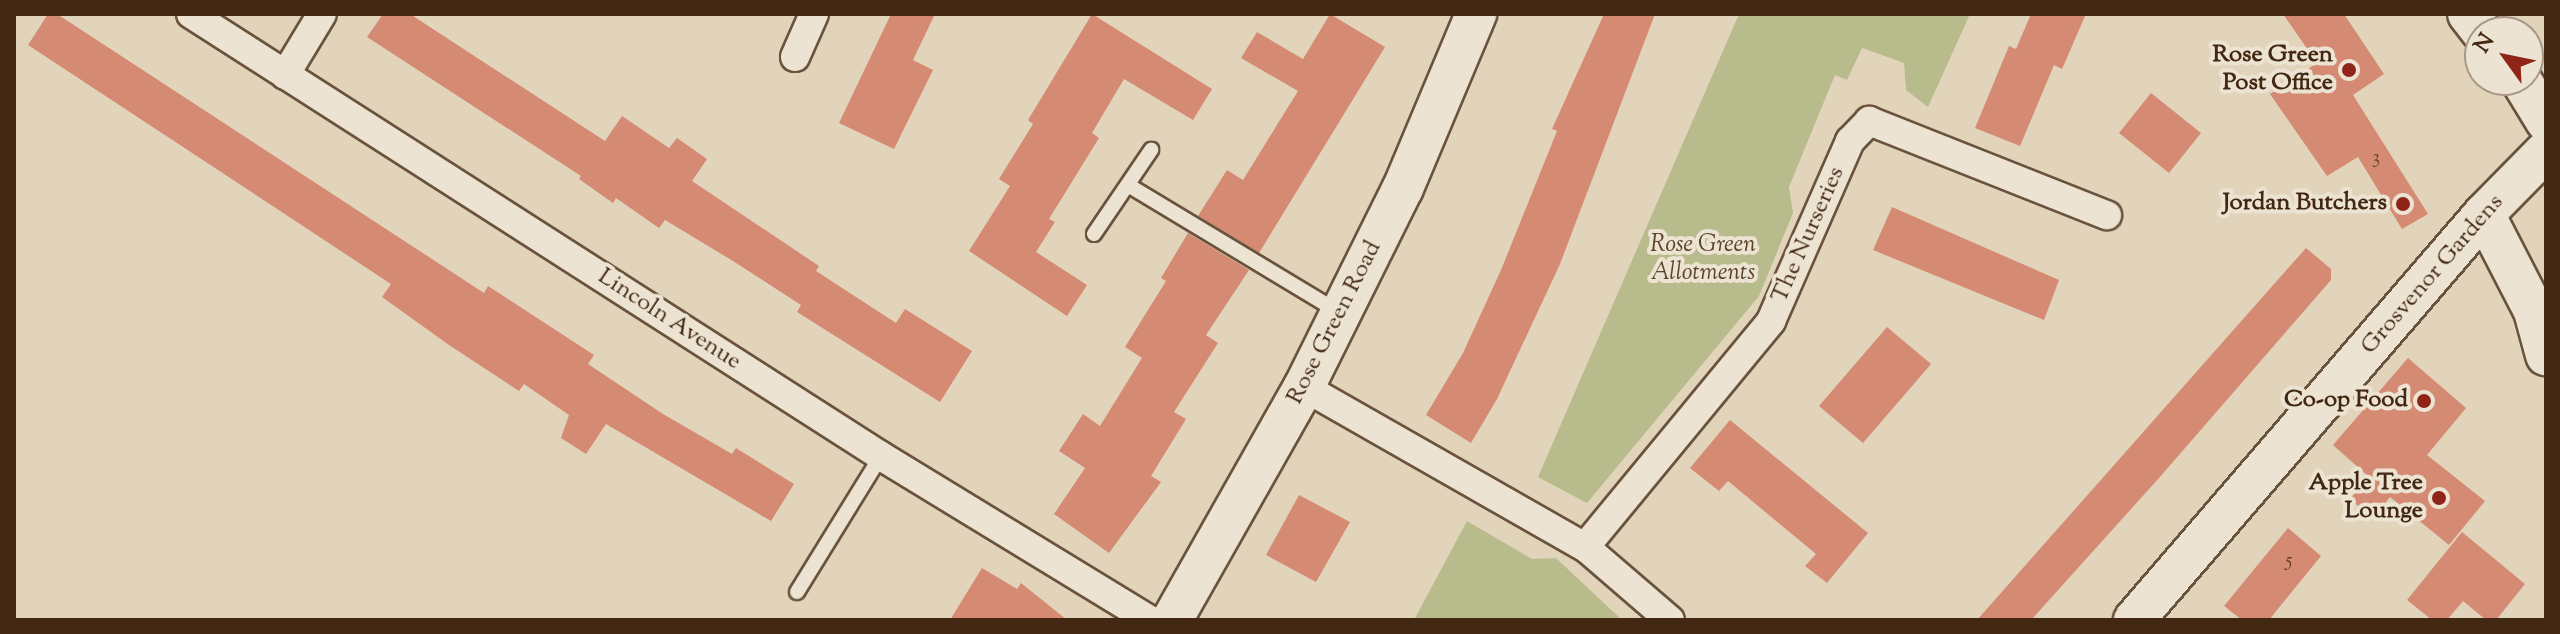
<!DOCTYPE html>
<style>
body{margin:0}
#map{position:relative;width:2560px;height:634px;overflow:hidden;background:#e2d4ba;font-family:"Sorts Mill Goudy",serif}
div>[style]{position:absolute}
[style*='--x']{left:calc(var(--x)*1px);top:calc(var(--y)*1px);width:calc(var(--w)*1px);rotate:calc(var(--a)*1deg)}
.green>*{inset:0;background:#b8bb8c}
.building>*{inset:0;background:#d48a73}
.roads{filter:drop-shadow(2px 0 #6a533c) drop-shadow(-2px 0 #6a533c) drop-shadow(0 2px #6a533c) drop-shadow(0 -2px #6a533c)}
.lane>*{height:14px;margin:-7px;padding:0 7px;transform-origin:7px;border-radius:7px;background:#ece3d2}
.street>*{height:28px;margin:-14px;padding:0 14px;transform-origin:14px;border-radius:14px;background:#ece3d2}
.secondary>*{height:40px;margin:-20px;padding:0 20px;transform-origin:20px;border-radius:20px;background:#ece3d2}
.dots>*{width:22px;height:22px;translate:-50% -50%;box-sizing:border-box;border:4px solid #ece3d2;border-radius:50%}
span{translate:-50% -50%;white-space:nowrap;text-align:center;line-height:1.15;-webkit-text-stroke:8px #ece3d2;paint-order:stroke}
.number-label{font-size:20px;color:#66402a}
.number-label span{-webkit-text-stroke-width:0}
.poi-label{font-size:24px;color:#422812;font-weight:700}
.right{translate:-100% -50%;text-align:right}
.street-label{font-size:24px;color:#422812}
.park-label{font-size:24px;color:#5a452a;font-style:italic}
.frame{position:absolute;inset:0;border:16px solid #422812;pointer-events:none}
.north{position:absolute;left:2464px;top:16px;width:80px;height:80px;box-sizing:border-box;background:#ece3d2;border:2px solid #a89885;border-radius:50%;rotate:303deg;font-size:22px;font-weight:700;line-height:32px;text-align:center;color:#422812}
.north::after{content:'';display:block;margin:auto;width:28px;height:36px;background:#8f2418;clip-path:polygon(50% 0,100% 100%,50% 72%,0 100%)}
</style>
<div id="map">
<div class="green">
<i style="clip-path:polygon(1739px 14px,1970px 14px,1928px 107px,1906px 90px,1904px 63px,1862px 48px,1847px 80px,1835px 75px,1789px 187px,1793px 213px,1759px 296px,1587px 503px,1538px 477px)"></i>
<i style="clip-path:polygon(1467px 521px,1532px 559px,1556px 558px,1622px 620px,1414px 620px)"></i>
</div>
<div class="building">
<i style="clip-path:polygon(48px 14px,57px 14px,484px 293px,488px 286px,594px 355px,588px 364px,663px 414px,732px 454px,736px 448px,794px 484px,771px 521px,606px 424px,586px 454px,561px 438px,569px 415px,524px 384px,519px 391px,449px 345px,382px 297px,391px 284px,28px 45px)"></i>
<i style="clip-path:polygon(383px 14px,410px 14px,605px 141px,622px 116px,669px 148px,677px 138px,707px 159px,692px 181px,819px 266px,816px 271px,896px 323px,905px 309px,972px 351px,940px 402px,797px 312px,801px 305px,733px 261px,665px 220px,659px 228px,616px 198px,613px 203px,579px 179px,581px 176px,367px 37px)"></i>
<i style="clip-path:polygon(891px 14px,935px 14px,913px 60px,933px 70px,894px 149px,839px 123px)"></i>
<i style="clip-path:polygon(1092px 14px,1212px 89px,1193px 120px,1124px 79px,1092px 133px,1099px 138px,1049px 219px,1055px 222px,1036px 252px,1087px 285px,1067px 316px,969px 251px,1010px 186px,999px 179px,1033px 124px,1028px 120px)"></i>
<i style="clip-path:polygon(1330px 14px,1385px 47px,1259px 253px,1198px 216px,1227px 170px,1243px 180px,1298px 91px,1241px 58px,1257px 32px,1303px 59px)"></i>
<i style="clip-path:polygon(1604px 14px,1655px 14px,1560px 264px,1497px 399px,1471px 443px,1426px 415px,1463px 353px,1501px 270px,1557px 131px,1552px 129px)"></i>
<i style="clip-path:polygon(2031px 14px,2086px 14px,2062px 69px,2054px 65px,2020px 146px,1975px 128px,2009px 46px,2016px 49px)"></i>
<i style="clip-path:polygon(2283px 14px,2344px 14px,2384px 74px,2353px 95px,2428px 214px,2402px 229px,2358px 157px,2327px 176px,2270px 94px,2317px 63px)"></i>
<i style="clip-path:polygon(2151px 93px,2201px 133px,2169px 173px,2119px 133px)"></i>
<i style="clip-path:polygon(1892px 207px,2059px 280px,2044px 320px,1873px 250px)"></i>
<i style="clip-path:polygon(1188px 233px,1249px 270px,1206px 335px,1218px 343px,1174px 412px,1186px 419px,1151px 476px,1161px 482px,1109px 553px,1054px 514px,1085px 468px,1059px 451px,1083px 414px,1100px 426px,1142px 358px,1125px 347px,1166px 281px,1161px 278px)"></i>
<i style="clip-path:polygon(2306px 248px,2331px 269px,2331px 280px,2159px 478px,2031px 620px,1977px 620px)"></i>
<i style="clip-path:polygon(1887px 327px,1931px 364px,1863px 443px,1819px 406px)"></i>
<i style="clip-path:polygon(2408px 358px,2466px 408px,2427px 455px,2485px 501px,2449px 545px,2390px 497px,2373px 518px,2350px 499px,2369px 477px,2333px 445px)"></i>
<i style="clip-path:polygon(1730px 420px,1868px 533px,1827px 583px,1805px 566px,1816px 554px,1728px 481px,1719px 491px,1690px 468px)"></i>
<i style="clip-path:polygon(1299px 495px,1350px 522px,1316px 582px,1266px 555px)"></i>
<i style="clip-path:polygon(2288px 528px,2321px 556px,2269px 620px,2242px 620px,2224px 606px)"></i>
<i style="clip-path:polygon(2462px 532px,2525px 584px,2496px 620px,2486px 620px,2463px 601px,2447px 620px,2432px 620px,2407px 600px)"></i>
<i style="clip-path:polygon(982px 568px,1017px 589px,1021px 583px,1067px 620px,950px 620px)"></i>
</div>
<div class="roads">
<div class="lane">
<i style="--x:1128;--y:185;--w:248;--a:31.1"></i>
<i style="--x:1094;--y:234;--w:102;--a:-55.8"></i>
<i style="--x:797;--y:592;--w:160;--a:-58.3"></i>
</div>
<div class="street">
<i style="--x:191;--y:14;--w:819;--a:32.64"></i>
<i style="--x:881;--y:456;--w:315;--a:31.4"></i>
<i style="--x:795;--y:57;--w:47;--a:-66.2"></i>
<i style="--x:285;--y:75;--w:71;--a:-58.8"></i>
<i style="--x:1304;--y:387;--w:323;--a:29.7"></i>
<i style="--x:1585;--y:547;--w:112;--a:40.7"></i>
<i style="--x:1585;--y:547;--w:293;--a:-50.5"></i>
<i style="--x:1771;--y:321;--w:197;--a:-66.3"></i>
<i style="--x:1850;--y:141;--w:28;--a:-46"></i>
<i style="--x:1869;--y:121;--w:256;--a:21.6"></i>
</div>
<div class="secondary">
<i style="--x:2468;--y:14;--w:23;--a:52"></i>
<i style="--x:2521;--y:80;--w:48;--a:58.6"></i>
<i style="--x:2484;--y:214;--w:109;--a:62.7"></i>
<i style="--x:2534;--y:311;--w:46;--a:74.7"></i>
<i style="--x:1172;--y:620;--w:268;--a:-60.5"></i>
<i style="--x:1304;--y:387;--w:222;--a:-63.6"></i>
<i style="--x:1403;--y:188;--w:189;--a:-67.2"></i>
<i style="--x:2134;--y:620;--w:536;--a:-49.24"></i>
<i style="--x:2484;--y:214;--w:88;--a:-45.5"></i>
</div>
</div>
<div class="dots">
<i style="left:2349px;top:70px;background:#8f2418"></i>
<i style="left:2403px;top:204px;background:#8f2418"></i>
<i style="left:2424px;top:401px;background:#8f2418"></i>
<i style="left:2439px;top:498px;background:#8f2418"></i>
</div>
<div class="number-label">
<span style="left:2376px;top:158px">3</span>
<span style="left:2289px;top:561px">5</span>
</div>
<div class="poi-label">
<span class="right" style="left:2333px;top:70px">Rose Green<br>Post Office</span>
<span class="right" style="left:2387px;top:204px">Jordan Butchers</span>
<span class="right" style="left:2408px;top:401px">Co-op Food</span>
<span class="right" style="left:2423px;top:498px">Apple Tree<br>Lounge</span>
</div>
<div class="street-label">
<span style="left:1809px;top:235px;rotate:-66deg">The Nurseries</span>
<span style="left:2433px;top:275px;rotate:-49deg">Grosvenor Gardens</span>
<span style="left:669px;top:320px;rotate:33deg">Lincoln Avenue</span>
<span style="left:1335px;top:323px;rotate:-63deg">Rose Green Road</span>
</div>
<div class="park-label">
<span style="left:1703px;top:260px">Rose Green<br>Allotments</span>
</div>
<div class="frame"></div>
<div class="north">N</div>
</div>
